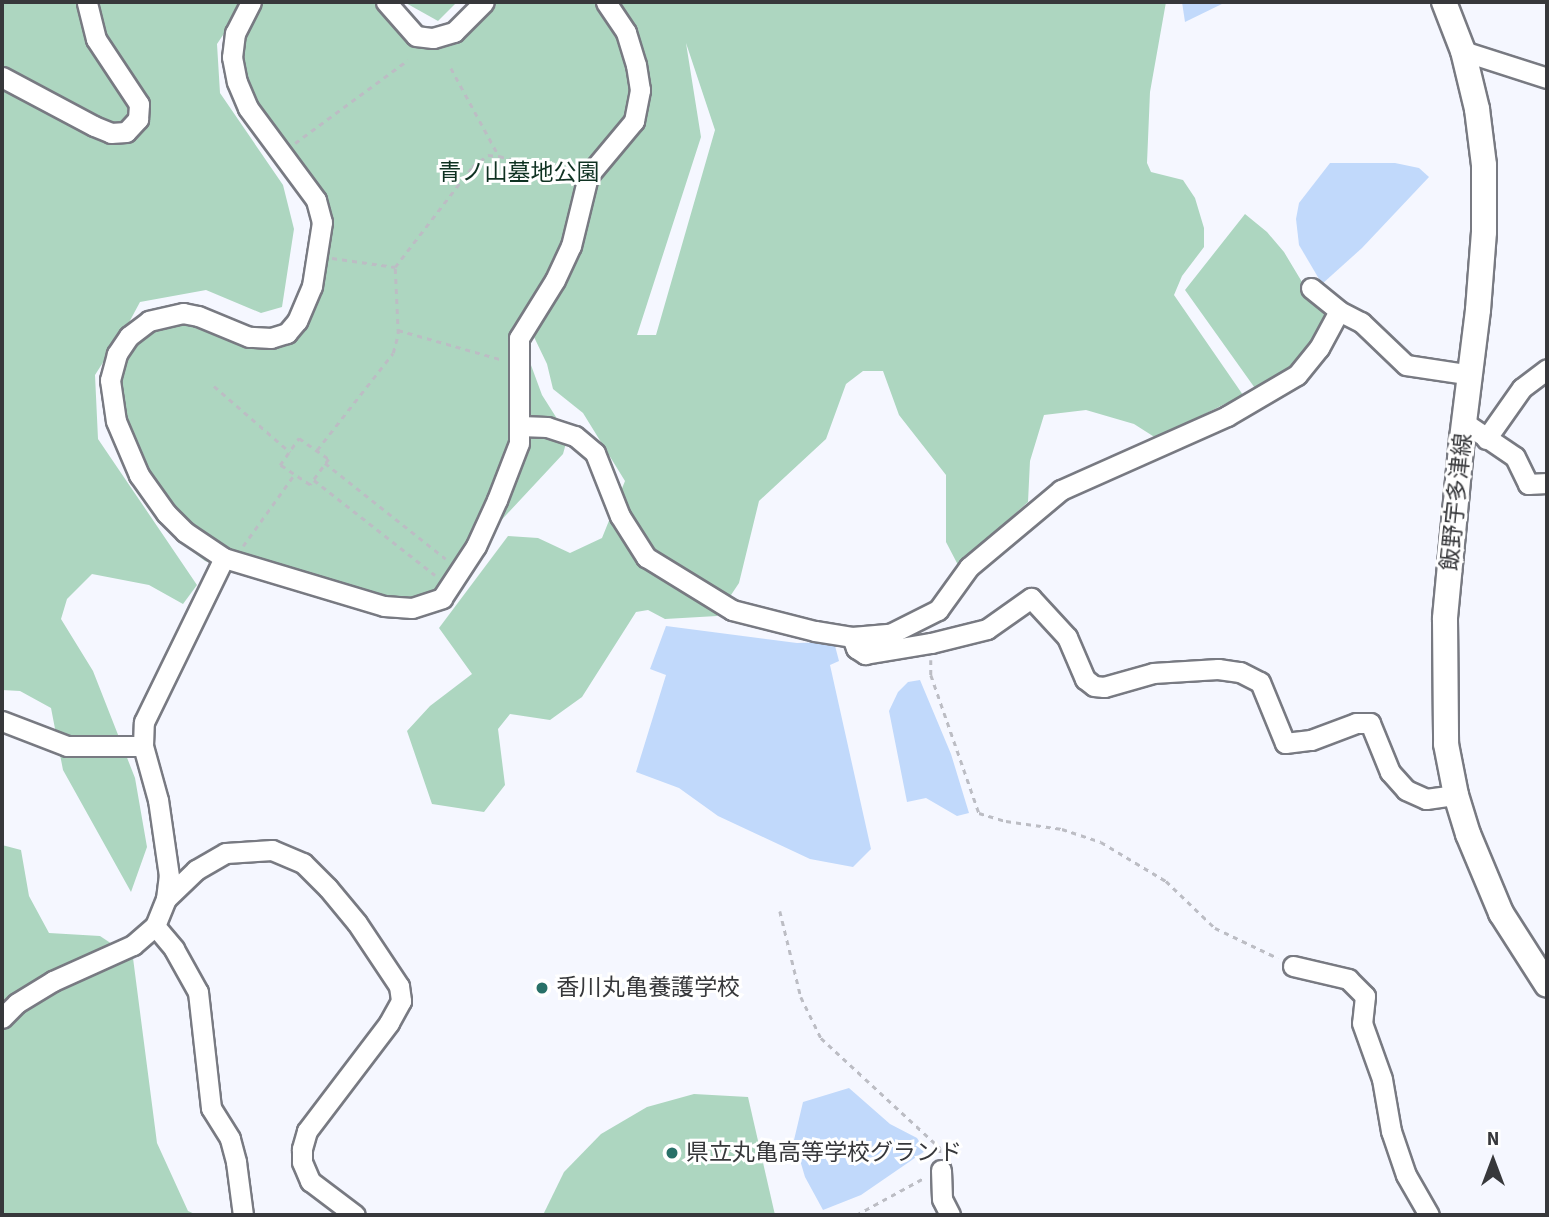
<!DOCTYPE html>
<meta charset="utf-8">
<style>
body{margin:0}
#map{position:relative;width:1549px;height:1217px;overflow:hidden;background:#f5f7ff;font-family:"Source Sans 3","Noto Sans JP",sans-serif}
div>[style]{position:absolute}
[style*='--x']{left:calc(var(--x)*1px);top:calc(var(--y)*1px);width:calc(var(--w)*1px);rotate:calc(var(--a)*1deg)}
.green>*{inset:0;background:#add6c0}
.water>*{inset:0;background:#c1d9fb}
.path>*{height:2.5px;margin-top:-1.25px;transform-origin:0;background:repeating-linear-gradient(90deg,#bcbdc4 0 5px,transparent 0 10px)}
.roads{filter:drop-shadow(2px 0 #787a82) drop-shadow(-2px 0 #787a82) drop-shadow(0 2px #787a82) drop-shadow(0 -2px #787a82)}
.minor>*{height:19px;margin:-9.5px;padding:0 9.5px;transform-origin:9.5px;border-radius:9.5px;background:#fff}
.major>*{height:24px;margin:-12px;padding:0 12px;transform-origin:12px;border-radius:12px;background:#fff}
.dots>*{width:19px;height:19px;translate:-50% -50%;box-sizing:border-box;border:4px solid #fff;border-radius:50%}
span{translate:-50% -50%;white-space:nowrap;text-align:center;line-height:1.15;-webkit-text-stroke:6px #fff;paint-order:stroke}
.park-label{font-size:23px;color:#0f3222}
.street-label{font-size:23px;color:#37383b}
.poi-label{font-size:23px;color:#37383b}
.left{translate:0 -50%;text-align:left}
.frame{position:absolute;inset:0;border:4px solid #37383b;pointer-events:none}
.north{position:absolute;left:1458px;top:1126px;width:70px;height:70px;-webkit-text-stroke:5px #fff;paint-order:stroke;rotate:0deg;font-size:19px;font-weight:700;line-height:28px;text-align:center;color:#37383b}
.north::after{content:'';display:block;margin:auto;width:24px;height:32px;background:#37383b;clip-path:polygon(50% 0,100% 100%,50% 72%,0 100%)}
</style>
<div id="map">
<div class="green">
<i style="clip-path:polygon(evenodd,2px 2px,395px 2px,424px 31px,454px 23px,475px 2px,1166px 2px,1150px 92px,1147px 163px,1151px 172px,1183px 180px,1195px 198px,1204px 228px,1204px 247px,1182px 276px,1174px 295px,1243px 395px,1156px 438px,1134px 424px,1086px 410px,1044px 415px,1030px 461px,1028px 502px,958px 565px,946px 542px,946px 475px,899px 415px,883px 371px,863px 371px,846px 384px,826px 439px,759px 501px,739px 583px,717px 616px,665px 619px,648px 610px,636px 612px,582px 697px,550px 720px,510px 714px,498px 729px,505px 785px,484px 812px,432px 804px,407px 731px,430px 706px,472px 674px,439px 628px,508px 536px,538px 538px,570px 553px,602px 538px,625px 481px,583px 413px,553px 389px,547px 364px,534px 337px,528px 344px,528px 357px,542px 395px,568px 436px,563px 454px,494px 528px,471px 573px,456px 595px,436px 608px,308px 592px,250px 578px,205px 561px,176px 539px,140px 495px,118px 448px,109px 353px,95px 375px,98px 439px,197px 585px,183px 604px,149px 585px,92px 574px,67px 599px,61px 619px,93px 671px,135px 778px,147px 847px,131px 892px,63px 770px,51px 708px,20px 691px,2px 690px,2px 2px,233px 20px,239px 109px,302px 190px,313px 215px,303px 290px,292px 317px,283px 326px,253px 329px,199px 305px,182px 303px,162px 308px,126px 328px,140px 302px,206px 290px,261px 313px,282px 307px,294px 229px,283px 185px,220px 93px,217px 44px,233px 20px,2px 2px,686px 43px,715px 130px,656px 335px,637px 335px,701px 137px,686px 43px)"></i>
<i style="clip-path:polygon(404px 2px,457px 2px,438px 21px)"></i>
<i style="clip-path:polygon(1245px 214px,1267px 232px,1284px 252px,1305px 287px,1330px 313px,1295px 369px,1257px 391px,1185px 290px)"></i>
<i style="clip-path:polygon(2px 845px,21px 850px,29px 896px,49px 933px,100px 936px,133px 958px,157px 1143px,188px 1211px,197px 1215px,2px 1215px)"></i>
<i style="clip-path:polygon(694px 1094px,748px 1097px,775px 1215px,543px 1215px,564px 1172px,601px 1134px,647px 1107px)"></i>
</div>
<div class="water">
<i style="clip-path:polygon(1182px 2px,1226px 2px,1185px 22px)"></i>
<i style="clip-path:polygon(1330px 163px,1395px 163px,1419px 168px,1429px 177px,1362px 248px,1322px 284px,1299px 245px,1296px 219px,1299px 203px)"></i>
<i style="clip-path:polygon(666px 626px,797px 643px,834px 642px,839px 661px,830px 665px,871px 849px,853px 867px,810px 859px,718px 816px,679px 788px,636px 772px,666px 675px,650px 669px)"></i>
<i style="clip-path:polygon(920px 680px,951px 754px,969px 813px,957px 816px,926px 798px,907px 802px,889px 711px,898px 692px,908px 682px)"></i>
<i style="clip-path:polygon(849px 1088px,890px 1124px,917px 1138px,925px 1151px,861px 1195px,823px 1210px,805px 1177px,794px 1140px,803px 1102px)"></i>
</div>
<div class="path">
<i style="--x:451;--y:68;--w:100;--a:61.4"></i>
<i style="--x:295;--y:143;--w:140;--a:-36.3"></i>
<i style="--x:332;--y:258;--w:64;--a:8.1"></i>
<i style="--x:398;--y:330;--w:109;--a:15.9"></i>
<i style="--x:214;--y:386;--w:101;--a:41"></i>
<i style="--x:299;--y:438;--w:37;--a:35"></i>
<i style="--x:329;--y:459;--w:32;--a:126"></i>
<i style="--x:310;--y:485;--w:36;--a:-146"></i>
<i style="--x:280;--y:465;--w:33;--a:-55"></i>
<i style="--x:317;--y:450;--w:123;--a:-51.9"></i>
<i style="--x:393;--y:353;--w:20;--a:-75"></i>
<i style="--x:398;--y:334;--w:67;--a:-92.6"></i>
<i style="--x:395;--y:267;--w:126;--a:-52.4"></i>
<i style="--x:472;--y:167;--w:20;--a:-37"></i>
<i style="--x:488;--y:155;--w:11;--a:5"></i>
<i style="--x:499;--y:156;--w:74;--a:15.7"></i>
<i style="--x:325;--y:463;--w:154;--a:38.4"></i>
<i style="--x:314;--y:480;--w:154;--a:38.1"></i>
<i style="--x:243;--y:546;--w:87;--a:-54.3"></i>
<i style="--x:931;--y:660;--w:15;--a:90"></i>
<i style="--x:931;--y:675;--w:146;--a:70.8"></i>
<i style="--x:979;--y:813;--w:28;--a:17"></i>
<i style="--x:1006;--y:821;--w:57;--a:8.1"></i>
<i style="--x:1062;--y:829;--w:41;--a:18.4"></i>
<i style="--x:1101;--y:842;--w:76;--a:31"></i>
<i style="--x:1166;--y:881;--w:68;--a:43.8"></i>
<i style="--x:1215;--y:928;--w:70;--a:25.5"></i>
<i style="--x:780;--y:911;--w:89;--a:76.3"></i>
<i style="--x:801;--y:997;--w:46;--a:64"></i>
<i style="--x:821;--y:1038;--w:162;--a:42.7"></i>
<i style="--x:940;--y:1148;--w:6;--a:90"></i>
<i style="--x:856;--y:1215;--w:77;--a:-28.6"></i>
</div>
<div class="roads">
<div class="minor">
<i style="--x:251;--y:2;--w:35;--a:117"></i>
<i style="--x:235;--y:33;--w:24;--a:97"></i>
<i style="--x:232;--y:57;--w:25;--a:79"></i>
<i style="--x:237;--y:82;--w:28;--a:67"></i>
<i style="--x:248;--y:108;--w:114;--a:53.5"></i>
<i style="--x:316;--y:200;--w:23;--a:75"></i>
<i style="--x:322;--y:222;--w:65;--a:98.9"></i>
<i style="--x:312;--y:286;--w:38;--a:113"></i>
<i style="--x:297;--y:321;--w:16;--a:130"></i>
<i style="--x:287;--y:333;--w:17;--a:163"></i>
<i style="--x:271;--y:338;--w:22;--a:-177"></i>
<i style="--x:249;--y:337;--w:55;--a:-157.6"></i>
<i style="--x:198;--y:316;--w:15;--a:-169"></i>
<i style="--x:183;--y:313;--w:35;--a:167"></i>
<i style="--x:149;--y:321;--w:25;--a:143"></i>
<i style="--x:129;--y:336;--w:22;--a:124"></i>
<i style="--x:117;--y:354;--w:27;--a:105"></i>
<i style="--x:110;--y:380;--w:41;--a:81.7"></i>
<i style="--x:116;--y:421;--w:59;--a:66.9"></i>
<i style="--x:139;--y:475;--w:47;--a:54.6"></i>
<i style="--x:166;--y:513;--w:27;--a:45"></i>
<i style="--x:185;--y:532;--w:47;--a:33.7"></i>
<i style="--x:224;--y:558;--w:167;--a:16.7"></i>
<i style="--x:384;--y:606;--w:28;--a:4"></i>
<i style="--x:412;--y:608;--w:32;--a:-18"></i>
<i style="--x:442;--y:598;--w:62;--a:-56.8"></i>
<i style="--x:476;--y:546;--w:51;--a:-65.5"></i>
<i style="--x:497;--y:500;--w:61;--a:-68.9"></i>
<i style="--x:519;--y:443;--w:105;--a:-90"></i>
<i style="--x:519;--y:338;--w:68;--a:-58.2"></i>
<i style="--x:555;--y:280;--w:38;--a:-65"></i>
<i style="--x:571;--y:246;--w:72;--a:-76.3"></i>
<i style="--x:588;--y:176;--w:72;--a:-50.1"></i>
<i style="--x:634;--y:121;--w:32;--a:-79"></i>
<i style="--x:640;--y:90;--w:25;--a:-99"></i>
<i style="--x:636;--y:65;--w:34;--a:-107"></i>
<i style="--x:626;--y:32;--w:36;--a:-124"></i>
<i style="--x:386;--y:2;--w:45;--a:48.6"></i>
<i style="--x:416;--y:36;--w:17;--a:7"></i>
<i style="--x:433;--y:38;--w:22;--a:-16"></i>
<i style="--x:454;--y:32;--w:42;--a:-45"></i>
<i style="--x:1463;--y:51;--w:88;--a:17.8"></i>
<i style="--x:2;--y:77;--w:104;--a:28"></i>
<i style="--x:94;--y:126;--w:18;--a:22"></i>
<i style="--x:111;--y:133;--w:15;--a:-4"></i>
<i style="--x:126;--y:132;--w:18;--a:-47"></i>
<i style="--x:138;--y:119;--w:15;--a:-86"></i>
<i style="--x:139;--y:104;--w:78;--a:-123.5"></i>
<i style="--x:96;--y:39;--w:38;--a:-104"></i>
<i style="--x:1311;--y:288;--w:36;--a:39"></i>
<i style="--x:1339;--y:311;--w:25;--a:27"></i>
<i style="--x:1361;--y:322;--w:62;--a:43.7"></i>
<i style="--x:1406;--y:365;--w:66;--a:8.7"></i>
<i style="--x:1465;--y:423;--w:60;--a:34.2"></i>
<i style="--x:1515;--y:457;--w:30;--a:64"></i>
<i style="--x:1528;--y:484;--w:19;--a:-3"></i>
<i style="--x:520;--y:426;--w:27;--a:2"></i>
<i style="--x:547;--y:427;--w:29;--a:18"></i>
<i style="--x:575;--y:436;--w:26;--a:40"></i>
<i style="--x:595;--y:453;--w:68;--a:68.4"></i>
<i style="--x:620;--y:516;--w:49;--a:57.6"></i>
<i style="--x:646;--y:557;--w:101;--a:31.6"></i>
<i style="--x:732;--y:610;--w:86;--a:14.2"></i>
<i style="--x:815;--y:631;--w:37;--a:9"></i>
<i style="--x:852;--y:637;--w:38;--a:-5"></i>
<i style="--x:890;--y:634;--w:54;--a:-26.6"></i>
<i style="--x:938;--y:610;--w:53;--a:-54.2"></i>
<i style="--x:969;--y:567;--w:120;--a:-39.9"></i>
<i style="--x:1061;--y:490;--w:182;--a:-24"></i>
<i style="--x:1227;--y:416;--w:81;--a:-30.4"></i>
<i style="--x:1297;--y:375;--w:35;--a:-51"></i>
<i style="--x:1319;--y:348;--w:42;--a:-61.6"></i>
<i style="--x:1486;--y:439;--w:62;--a:-54.8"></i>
<i style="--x:1522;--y:388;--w:31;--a:-37"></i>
<i style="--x:852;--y:637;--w:12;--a:70"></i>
<i style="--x:856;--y:648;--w:11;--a:34"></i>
<i style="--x:865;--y:654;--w:67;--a:-9.5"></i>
<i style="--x:931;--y:643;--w:58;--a:-14"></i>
<i style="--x:987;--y:629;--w:54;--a:-35.2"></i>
<i style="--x:1031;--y:598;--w:53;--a:47.3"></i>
<i style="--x:1067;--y:637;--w:46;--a:66.8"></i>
<i style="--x:1085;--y:679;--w:11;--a:38"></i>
<i style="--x:1094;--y:686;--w:10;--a:6"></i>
<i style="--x:1104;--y:687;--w:51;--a:-15.9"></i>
<i style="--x:1153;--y:673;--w:65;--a:-3.5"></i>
<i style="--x:1218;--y:669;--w:22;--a:8"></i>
<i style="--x:1240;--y:672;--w:22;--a:27"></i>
<i style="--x:1260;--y:682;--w:66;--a:67.7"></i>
<i style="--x:1285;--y:743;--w:26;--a:-7"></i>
<i style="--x:1311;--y:740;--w:48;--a:-20.7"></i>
<i style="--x:1356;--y:723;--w:14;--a:0"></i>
<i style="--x:1370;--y:723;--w:53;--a:67.8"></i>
<i style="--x:1390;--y:772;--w:24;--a:48"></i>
<i style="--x:1406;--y:790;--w:22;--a:24"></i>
<i style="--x:1426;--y:799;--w:30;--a:-8"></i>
<i style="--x:2;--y:721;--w:70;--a:21"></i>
<i style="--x:67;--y:746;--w:76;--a:0"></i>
<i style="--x:166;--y:899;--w:42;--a:-44"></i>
<i style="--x:196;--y:870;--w:34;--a:-30"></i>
<i style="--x:226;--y:853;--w:46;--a:-3.7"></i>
<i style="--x:272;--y:850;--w:34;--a:23"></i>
<i style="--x:303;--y:863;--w:35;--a:45"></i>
<i style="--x:328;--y:888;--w:45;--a:50.4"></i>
<i style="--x:357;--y:923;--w:76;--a:56.3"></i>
<i style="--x:399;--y:986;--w:15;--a:82"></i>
<i style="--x:401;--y:1001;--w:25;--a:119"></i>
<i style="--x:389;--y:1023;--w:136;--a:127.2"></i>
<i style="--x:307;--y:1131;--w:19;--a:106"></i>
<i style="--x:302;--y:1149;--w:13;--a:90"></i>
<i style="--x:302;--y:1162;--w:21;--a:67"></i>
<i style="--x:310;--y:1181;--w:56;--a:37.1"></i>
<i style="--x:155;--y:926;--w:30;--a:50"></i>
<i style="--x:174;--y:949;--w:49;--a:60.8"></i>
<i style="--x:198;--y:992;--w:117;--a:83.6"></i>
<i style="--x:211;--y:1108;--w:36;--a:58"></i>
<i style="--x:230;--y:1139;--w:24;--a:75"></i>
<i style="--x:236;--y:1162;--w:53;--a:82.5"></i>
<i style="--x:1293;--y:966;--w:57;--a:13.3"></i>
<i style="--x:1348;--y:979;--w:24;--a:45"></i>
<i style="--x:1365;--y:996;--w:27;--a:96"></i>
<i style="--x:1362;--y:1023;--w:59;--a:70.3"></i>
<i style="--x:1382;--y:1079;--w:53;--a:80.2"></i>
<i style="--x:1391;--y:1131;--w:46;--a:71.2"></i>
<i style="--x:1406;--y:1175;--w:46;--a:60.1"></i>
<i style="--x:2;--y:1018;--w:21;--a:-45"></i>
<i style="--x:17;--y:1003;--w:42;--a:-31.4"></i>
<i style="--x:53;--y:981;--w:88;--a:-24.2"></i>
<i style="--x:133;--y:945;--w:29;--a:-41"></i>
<i style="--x:155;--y:926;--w:29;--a:-68"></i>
<i style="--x:166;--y:899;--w:23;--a:-83"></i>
<i style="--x:169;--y:876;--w:77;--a:-98.2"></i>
<i style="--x:158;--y:800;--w:56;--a:-105.5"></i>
<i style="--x:143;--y:746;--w:24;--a:-88"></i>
<i style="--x:144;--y:722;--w:182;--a:-64"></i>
<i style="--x:941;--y:1170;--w:29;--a:88"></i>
<i style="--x:942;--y:1199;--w:18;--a:63"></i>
</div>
<div class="major">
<i style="--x:1444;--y:2;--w:53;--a:68.8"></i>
<i style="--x:1463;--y:51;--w:60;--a:76.4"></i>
<i style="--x:1477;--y:109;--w:56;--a:82.9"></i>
<i style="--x:1484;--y:165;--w:67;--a:90"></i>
<i style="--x:1484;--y:232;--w:78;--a:94.4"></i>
<i style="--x:1478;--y:310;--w:129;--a:97.1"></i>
<i style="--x:1462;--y:438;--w:182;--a:95.4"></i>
<i style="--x:1445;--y:619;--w:125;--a:89.5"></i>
<i style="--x:1446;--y:744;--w:52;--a:78.9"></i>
<i style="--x:1456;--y:795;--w:41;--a:72.9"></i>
<i style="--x:1468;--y:834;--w:86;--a:67.3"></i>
<i style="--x:1501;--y:913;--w:85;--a:57.4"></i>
</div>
</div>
<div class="dots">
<i style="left:542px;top:988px;background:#287068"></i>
<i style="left:672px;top:1153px;background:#287068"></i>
</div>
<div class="park-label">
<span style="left:519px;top:173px">青ノ山墓地公園</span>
</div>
<div class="street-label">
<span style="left:1457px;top:502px;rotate:-84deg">飯野宇多津線</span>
</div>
<div class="poi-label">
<span class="left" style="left:556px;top:988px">香川丸亀養護学校</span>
<span class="left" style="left:686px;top:1153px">県立丸亀高等学校グランド</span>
</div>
<div class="frame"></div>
<div class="north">N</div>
</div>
